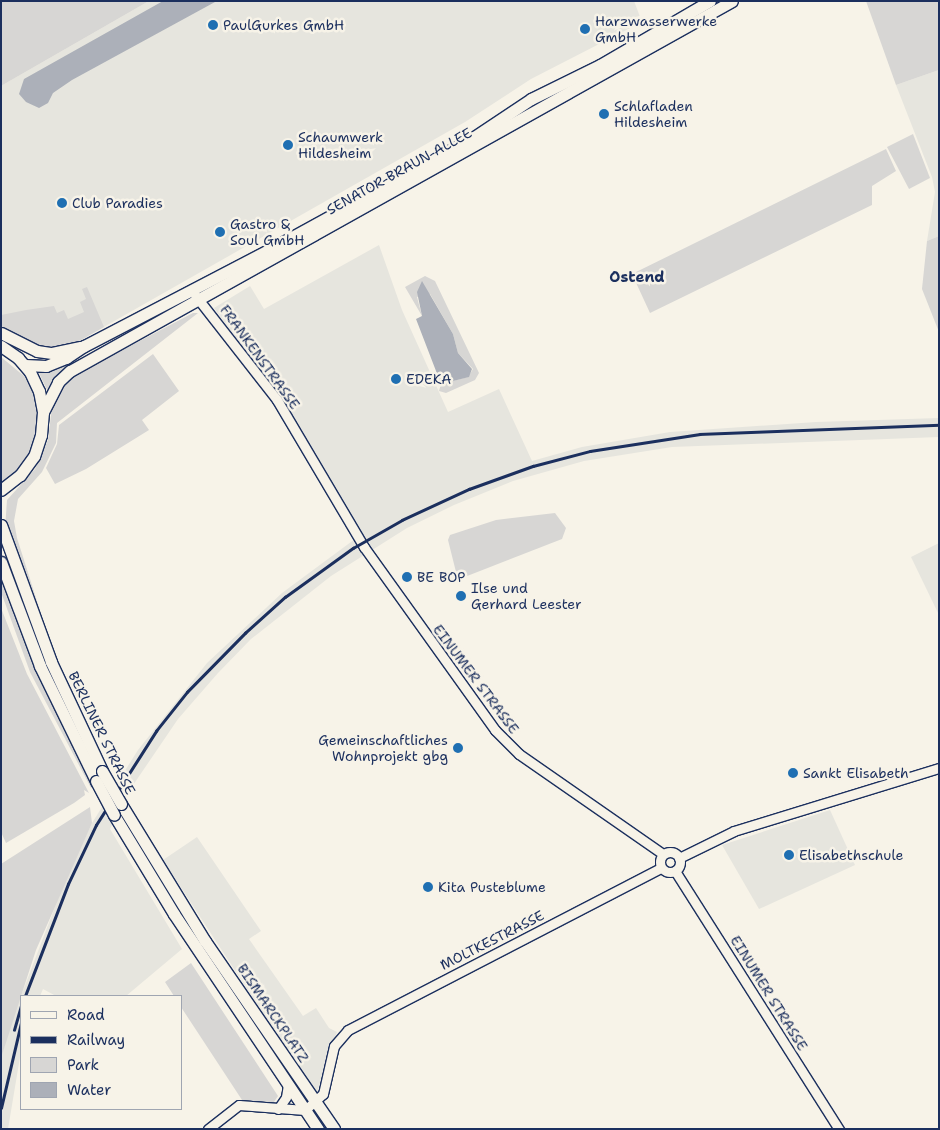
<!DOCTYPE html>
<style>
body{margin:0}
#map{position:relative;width:940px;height:1130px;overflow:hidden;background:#f7f3e8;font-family:"Shantell Sans",sans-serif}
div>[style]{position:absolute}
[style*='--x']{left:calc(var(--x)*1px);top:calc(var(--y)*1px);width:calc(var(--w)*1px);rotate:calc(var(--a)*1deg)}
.built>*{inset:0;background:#e6e5de}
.green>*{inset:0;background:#d7d6d4}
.water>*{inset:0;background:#acb0b9}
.roads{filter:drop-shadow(1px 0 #1b2f5e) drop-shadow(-1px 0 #1b2f5e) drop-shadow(0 1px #1b2f5e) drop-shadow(0 -1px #1b2f5e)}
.minor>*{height:9px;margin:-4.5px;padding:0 4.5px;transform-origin:4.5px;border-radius:4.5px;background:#f7f3e8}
.minor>.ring{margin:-4.5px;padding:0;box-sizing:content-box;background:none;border:9px solid #f7f3e8;border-radius:50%}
.major>*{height:11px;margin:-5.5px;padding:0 5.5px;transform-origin:5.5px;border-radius:5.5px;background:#f7f3e8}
.rail>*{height:2.5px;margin:-1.25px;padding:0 1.25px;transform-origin:1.25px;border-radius:1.25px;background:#1b2f5e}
.bridges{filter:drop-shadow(1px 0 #1b2f5e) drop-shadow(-1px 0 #1b2f5e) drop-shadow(0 1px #1b2f5e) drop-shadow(0 -1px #1b2f5e)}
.major-bridge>*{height:11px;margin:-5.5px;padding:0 5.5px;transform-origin:5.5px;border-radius:5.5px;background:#f7f3e8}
.dots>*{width:14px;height:14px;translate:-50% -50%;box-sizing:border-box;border:2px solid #f7f3e8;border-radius:50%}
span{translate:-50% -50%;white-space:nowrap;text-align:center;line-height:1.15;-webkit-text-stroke:5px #f7f3e8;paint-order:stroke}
.poi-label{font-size:14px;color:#1b2f5e}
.left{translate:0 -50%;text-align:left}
.right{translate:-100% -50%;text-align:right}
.street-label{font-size:14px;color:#1b2f5e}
.neighbourhood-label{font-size:15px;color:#1b2f5e;font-weight:700}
.frame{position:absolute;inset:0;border:2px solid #1b2f5e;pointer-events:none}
.legend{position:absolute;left:20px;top:995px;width:162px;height:115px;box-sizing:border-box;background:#f7f3e8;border:1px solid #9fa5b1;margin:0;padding:6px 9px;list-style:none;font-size:15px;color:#1b2f5e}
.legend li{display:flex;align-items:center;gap:10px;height:25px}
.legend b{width:25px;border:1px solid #9fa5b1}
</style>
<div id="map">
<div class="built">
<i style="clip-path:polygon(149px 1px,634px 1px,642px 22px,531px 79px,465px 122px,72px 345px,1px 328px,1px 86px)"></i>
<i style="clip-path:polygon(939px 70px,939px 236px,927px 241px,935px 192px,932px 177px,896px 85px)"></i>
<i style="clip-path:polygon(379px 245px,402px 310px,448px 412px,499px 389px,532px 461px,582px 447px,670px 432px,816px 422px,939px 418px,939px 437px,672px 447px,584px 461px,513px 481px,454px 505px,407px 528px,331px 576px,251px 639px,218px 673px,178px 719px,127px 794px,110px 829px,182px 949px,126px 996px,56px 996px,43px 989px,40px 996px,21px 996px,21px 1051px,8px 1129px,1px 1129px,1px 1058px,11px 1022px,66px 878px,92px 823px,138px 750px,207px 663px,282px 593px,355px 539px,274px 389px,214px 308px,250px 286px,264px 309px)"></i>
<i style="clip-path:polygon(939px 543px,939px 615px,911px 557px)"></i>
<i style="clip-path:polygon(830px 810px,855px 865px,759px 909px,722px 845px)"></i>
<i style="clip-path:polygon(197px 837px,261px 931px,249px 939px,303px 1016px,316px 1008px,329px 1028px,337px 1032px,316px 1095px,163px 860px)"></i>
</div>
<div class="green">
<i style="clip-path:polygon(1px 1px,149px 1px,1px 86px)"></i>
<i style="clip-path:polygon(866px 1px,939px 1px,939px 70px,896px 85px)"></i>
<i style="clip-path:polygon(913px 134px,930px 178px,909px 189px,887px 147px)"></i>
<i style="clip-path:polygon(886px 149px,896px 171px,872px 186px,872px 205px,650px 313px,632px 274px)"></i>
<i style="clip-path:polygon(939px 236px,939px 332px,922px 289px,927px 241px)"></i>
<i style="clip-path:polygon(425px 276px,435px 281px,479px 373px,475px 380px,446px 393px,439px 391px,441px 384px,468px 377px,473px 369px,458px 353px,453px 334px,430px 294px,417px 297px,422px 316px,405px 287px)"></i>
<i style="clip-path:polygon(87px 287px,104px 327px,72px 345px,43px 348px,1px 328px,1px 315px,26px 310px,54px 306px,57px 313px,64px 310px,68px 319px,84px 312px,80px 302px,86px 299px,82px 289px)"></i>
<i style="clip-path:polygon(193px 313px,198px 313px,57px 423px,56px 443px,42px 472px,18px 499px,14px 521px,17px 538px,56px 661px,50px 662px,5px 529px,7px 500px,35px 469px,48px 440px,52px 407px,61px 387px,75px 375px)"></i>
<i style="clip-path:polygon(153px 354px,179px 391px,142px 420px,149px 430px,86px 469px,55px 484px,46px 468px,57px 444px,59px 425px)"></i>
<i style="clip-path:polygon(1px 357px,24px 376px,34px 393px,39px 412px,38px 434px,25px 465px,1px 485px)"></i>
<i style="clip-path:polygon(75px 359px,56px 379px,48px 392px,39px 373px,58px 369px)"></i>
<i style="clip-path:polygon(555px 513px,566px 528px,562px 539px,462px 578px,456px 572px,448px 540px,450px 535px,496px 520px)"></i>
<i style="clip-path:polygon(1px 572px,94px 785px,91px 788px,30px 672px,1px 592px)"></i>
<i style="clip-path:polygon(1px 608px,27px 674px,89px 793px,84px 790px,85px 795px,74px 803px,6px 843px,1px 832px)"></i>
<i style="clip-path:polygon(90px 807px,92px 823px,36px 950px,1px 1058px,1px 864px)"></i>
<i style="clip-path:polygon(191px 963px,278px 1096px,274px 1102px,244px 1103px,181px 1007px,181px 996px,174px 996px,165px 982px)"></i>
</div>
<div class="water">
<i style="clip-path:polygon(163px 1px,215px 2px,72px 80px,53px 93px,48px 103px,39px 108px,26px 102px,19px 94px,24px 79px)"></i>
<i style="clip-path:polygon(422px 281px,453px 334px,458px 353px,472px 369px,469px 377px,441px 384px,416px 319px,422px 316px,417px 292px)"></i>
</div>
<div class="roads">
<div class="minor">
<i style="--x:195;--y:295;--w:133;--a:52"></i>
<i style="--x:277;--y:400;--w:171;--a:59.4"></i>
<i style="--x:364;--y:547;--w:225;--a:54.4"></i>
<i style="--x:495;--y:730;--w:34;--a:45"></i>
<i style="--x:519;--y:754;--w:175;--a:34.8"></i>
<i class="ring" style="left:660px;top:852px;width:11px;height:11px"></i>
<i style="--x:679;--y:858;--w:61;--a:-26.1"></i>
<i style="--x:734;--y:831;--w:214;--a:-17.1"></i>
<i style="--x:675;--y:871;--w:306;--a:57.6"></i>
<i style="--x:278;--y:1109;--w:14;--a:-56"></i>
<i style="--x:286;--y:1097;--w:13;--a:-81"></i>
<i style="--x:208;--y:1129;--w:39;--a:-38"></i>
<i style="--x:239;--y:1105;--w:66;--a:4.3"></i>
<i style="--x:305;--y:1110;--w:24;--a:-42"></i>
<i style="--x:323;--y:1094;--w:49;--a:-77.1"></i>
<i style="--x:334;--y:1046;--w:21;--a:-49"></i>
<i style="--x:348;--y:1030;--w:352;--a:-27.4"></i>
</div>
<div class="major">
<i style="--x:1;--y:333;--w:40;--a:26.6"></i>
<i style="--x:37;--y:351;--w:15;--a:8"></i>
<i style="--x:52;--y:353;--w:29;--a:-12"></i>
<i style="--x:1;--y:346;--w:21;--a:35"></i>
<i style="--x:18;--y:358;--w:18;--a:49"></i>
<i style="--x:30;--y:372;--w:21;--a:65"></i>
<i style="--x:39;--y:391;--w:21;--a:79"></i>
<i style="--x:43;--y:412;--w:23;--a:95"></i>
<i style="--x:41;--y:435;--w:22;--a:108"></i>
<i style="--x:34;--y:456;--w:24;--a:126"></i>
<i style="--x:20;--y:475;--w:24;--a:142"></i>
<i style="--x:25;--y:365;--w:21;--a:3"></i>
<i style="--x:46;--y:366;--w:22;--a:-22"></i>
<i style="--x:66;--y:358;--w:22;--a:-34"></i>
<i style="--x:84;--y:346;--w:214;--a:-27.5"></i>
<i style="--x:274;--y:247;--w:228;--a:-28.8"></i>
<i style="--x:474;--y:137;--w:69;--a:-33.7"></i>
<i style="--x:531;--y:99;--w:77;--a:-26.2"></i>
<i style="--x:600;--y:65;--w:127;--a:-30.2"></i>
<i style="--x:43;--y:412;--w:34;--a:-63"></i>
<i style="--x:58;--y:382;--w:16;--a:-43"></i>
<i style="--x:70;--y:371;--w:758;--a:-29.2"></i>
<i style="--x:1;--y:525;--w:146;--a:69.9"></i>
<i style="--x:51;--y:662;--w:120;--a:64.9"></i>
<i style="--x:1;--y:562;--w:111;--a:69.4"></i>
<i style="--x:40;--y:666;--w:128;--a:64"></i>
<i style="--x:121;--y:804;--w:161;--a:58.5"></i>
<i style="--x:205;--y:941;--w:228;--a:55.5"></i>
<i style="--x:114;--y:815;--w:116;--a:58.8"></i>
<i style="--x:174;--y:914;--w:259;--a:56.2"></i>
</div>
</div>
<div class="rail">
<i style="--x:25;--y:996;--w:120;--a:-69"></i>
<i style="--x:68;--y:884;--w:65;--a:-64.6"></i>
<i style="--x:96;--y:825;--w:112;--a:-57.4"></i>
<i style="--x:156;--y:731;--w:50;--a:-51.5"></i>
<i style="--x:187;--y:692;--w:83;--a:-45.5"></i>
<i style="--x:245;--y:633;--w:54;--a:-42"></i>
<i style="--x:285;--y:597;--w:84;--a:-35.8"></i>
<i style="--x:353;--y:548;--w:56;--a:-29.7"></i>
<i style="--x:402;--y:520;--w:74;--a:-24.8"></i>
<i style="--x:469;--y:489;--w:68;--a:-19.8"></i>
<i style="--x:533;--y:466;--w:59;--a:-14.7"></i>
<i style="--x:590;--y:451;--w:111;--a:-8.8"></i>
<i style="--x:700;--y:434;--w:239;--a:-2.2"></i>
<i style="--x:14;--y:1030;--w:25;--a:-74"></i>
<i style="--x:1;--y:1108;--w:87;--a:-76.8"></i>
</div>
<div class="bridges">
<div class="major-bridge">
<i style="--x:102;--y:771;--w:38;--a:60"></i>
<i style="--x:96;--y:781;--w:38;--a:62"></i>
</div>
</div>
<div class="dots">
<i style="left:213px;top:25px;background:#1f6fb2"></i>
<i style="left:585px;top:29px;background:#1f6fb2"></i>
<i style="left:604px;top:114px;background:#1f6fb2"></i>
<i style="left:288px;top:145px;background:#1f6fb2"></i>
<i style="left:62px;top:203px;background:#1f6fb2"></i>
<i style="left:220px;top:232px;background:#1f6fb2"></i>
<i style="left:396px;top:379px;background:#1f6fb2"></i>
<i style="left:407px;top:577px;background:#1f6fb2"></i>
<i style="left:461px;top:596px;background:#1f6fb2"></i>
<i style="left:458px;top:748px;background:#1f6fb2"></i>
<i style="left:793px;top:773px;background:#1f6fb2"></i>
<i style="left:789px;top:855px;background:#1f6fb2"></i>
<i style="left:428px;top:887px;background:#1f6fb2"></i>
</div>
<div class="poi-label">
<span class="left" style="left:595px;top:29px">Harzwasserwerke<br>GmbH</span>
<span class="left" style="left:223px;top:25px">PaulGurkes GmbH</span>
<span class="left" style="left:614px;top:114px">Schlafladen<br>Hildesheim</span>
<span class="left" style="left:298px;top:145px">Schaumwerk<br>Hildesheim</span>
<span class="left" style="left:72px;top:203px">Club Paradies</span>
<span class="left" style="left:230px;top:232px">Gastro &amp;<br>Soul GmbH</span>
<span class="left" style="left:406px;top:379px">EDEKA</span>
<span class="left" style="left:417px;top:577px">BE BOP</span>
<span class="left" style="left:471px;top:596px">Ilse und<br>Gerhard Leester</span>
<span class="right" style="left:448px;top:748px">Gemeinschaftliches<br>Wohnprojekt gbg</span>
<span class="left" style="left:803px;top:773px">Sankt Elisabeth</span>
<span class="left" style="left:799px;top:855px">Elisabethschule</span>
<span class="left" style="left:438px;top:887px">Kita Pusteblume</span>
</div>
<div class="street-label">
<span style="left:399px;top:171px;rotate:-29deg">SENATOR-BRAUN-ALLEE</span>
<span style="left:260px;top:357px;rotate:54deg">FRANKENSTRASSE</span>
<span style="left:476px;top:679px;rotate:53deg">EINUMER STRASSE</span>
<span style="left:102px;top:733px;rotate:64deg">BERLINER STRASSE</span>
<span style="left:492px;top:940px;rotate:-27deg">MOLTKESTRASSE</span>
<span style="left:769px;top:993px;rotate:58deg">EINUMER STRASSE</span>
<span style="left:273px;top:1013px;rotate:56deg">BISMARCKPLATZ</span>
</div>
<div class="neighbourhood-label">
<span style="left:637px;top:278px">Ostend</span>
</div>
<div class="frame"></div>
<ul class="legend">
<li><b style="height:6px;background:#f7f3e8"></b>Road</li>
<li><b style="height:6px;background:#1b2f5e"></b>Railway</li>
<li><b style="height:14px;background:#d7d6d4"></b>Park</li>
<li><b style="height:14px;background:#acb0b9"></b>Water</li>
</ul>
</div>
